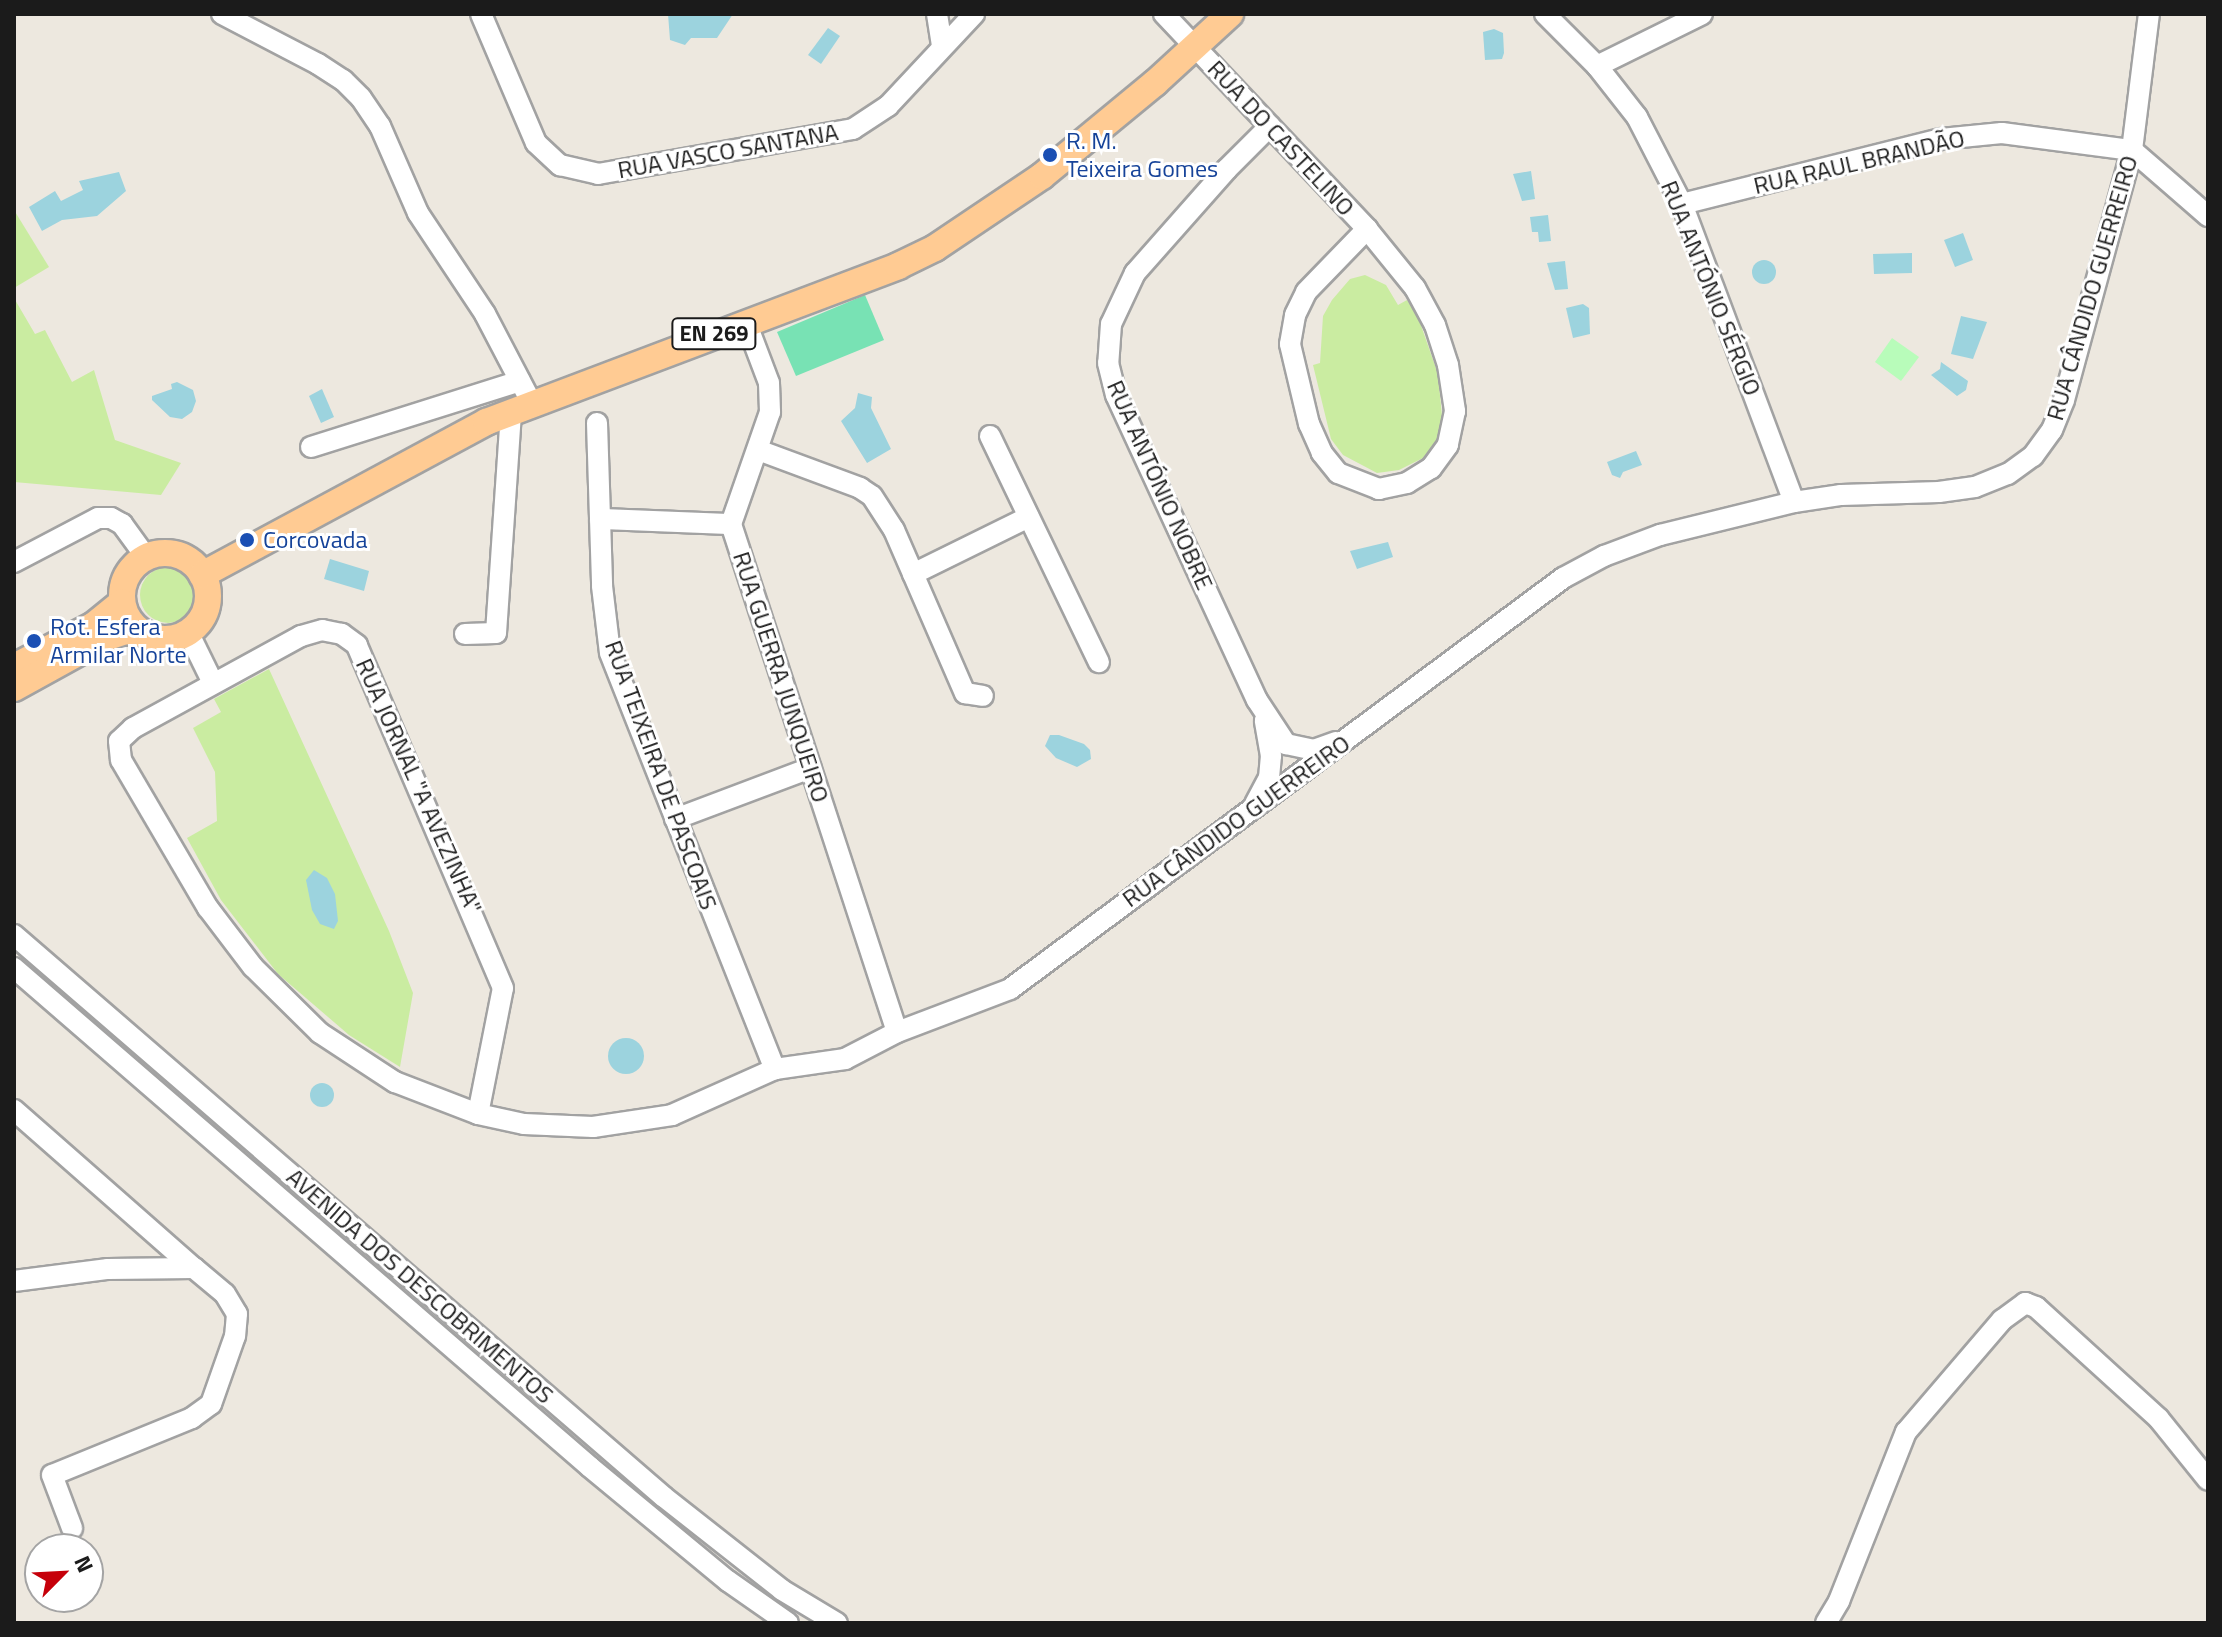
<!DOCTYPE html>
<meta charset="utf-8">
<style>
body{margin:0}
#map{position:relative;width:2222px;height:1637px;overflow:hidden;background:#ede8df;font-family:"Titillium Web",sans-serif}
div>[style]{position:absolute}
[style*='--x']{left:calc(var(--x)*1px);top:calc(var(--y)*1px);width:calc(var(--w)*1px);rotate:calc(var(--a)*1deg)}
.grass>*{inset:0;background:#caeca1}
.round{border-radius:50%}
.park>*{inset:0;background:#b8fcba}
.pitch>*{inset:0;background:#78e2b4}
.water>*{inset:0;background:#9cd3de}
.roads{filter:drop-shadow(2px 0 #a2a2a2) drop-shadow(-2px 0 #a2a2a2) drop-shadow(0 2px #a2a2a2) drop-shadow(0 -2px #a2a2a2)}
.minor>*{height:20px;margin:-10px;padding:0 10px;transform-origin:10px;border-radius:10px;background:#fff}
.major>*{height:26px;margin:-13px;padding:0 13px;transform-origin:13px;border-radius:13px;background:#ffcb93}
.major>.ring{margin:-13px;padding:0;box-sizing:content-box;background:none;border:26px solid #ffcb93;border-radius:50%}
.dots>*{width:22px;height:22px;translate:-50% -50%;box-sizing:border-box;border:4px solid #fff;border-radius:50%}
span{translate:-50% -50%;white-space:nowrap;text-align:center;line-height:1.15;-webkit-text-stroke:6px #fff;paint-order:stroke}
.shield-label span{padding:2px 6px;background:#fff;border:2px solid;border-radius:6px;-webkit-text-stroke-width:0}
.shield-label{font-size:22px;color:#1b1b1b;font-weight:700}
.street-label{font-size:24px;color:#1b1b1b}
.transit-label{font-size:24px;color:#164399}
.left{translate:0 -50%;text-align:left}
.frame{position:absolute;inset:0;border:16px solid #1b1b1b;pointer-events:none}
.north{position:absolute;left:24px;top:1533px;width:80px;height:80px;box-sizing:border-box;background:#fff;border:2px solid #a4a4a4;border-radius:50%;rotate:66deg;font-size:22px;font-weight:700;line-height:32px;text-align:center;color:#1b1b1b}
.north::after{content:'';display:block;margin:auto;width:28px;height:36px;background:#c6000a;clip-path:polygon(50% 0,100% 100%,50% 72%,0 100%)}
</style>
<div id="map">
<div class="grass">
<i style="clip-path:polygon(14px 210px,49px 267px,14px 288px)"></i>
<i style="clip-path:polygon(1365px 275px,1386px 285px,1398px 305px,1407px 300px,1417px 314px,1438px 374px,1442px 416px,1437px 440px,1423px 458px,1399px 470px,1377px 473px,1343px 455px,1331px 439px,1313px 365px,1320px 363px,1323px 316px,1332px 300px,1350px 279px)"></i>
<i style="clip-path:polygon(14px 298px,35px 334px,45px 330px,72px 382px,94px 370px,115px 440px,181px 463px,161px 495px,14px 482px)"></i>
<i class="round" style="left:140px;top:567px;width:56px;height:56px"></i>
<i style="clip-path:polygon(269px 669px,389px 931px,413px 993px,400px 1067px,349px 1035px,278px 974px,221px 900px,187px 838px,217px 821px,215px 772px,193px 728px,221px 712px,214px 699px)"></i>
</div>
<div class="park">
<i style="clip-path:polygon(1892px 338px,1919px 357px,1901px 381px,1875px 362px)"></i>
</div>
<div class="pitch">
<i style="clip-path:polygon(865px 295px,884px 340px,796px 376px,777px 332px)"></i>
</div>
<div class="water">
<i style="clip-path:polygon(668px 14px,733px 14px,717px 38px,691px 38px,685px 45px,670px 40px)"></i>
<i style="clip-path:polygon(828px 28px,840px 36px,821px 64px,808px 55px)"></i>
<i style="clip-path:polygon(1494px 29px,1503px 33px,1504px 53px,1502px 59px,1485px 60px,1483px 32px)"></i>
<i style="clip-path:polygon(1531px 171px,1535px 199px,1522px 201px,1513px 174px)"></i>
<i style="clip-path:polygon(119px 172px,126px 191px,97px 216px,62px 220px,42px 231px,29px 207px,55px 191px,61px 201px,83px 190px,79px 181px)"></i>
<i style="clip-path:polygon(1548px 215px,1551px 241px,1539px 242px,1538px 232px,1532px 232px,1530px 217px)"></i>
<i style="clip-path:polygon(1963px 233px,1973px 260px,1955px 267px,1944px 240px)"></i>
<i style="clip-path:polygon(1912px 253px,1912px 273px,1874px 274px,1873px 254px)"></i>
<i class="round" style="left:1752px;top:260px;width:24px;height:24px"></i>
<i style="clip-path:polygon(1565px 261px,1568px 289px,1555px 290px,1547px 263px)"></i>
<i style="clip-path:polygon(1583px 304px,1589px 308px,1590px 334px,1573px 338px,1566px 308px)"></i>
<i style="clip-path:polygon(1961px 316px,1987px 322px,1973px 359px,1951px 354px)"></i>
<i style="clip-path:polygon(1941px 362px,1968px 381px,1966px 390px,1957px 396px,1931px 375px,1940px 369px)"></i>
<i style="clip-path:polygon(177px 382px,193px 390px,196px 401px,192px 412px,182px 419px,170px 417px,152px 400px,152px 396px,172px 389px,171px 384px)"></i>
<i style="clip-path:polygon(322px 389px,334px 417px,321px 423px,309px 396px)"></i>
<i style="clip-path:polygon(858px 393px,872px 397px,871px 408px,891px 449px,867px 463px,841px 421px,855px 408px)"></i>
<i style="clip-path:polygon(1636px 451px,1642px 465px,1623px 472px,1620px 478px,1612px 475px,1607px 462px)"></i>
<i style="clip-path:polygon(1388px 542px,1393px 557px,1357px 569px,1350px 551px)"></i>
<i style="clip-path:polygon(330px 559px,369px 571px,364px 591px,324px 579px)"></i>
<i style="clip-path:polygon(1050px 735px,1059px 735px,1084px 744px,1090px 750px,1091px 759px,1077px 767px,1056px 758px,1045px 746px)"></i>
<i style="clip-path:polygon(314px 870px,327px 878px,335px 894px,338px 921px,334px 929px,320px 924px,312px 910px,306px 880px)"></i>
<i class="round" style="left:608px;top:1038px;width:36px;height:36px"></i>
<i class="round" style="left:310px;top:1083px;width:24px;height:24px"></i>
</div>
<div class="roads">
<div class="minor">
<i style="--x:222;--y:14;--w:108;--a:27.5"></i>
<i style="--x:318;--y:64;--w:30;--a:33"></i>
<i style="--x:343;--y:80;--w:25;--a:45"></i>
<i style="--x:361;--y:98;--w:34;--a:56"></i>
<i style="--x:380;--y:126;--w:95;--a:66.4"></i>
<i style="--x:418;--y:213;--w:121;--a:56.4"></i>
<i style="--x:485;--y:314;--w:99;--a:62.4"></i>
<i style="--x:481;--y:14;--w:140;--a:66.9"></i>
<i style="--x:536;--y:143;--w:33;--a:43"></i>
<i style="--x:560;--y:165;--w:39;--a:13"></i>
<i style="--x:598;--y:174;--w:259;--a:-10"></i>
<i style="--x:853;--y:129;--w:42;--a:-33.3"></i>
<i style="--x:888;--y:106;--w:126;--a:-46.9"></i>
<i style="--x:937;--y:14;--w:33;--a:81"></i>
<i style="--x:1164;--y:14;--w:296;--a:46.6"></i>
<i style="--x:1367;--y:229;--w:76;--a:50.9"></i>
<i style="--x:1415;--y:288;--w:42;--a:61.6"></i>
<i style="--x:1435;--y:325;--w:42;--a:72"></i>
<i style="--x:1448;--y:365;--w:47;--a:81.3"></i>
<i style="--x:1455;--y:411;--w:35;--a:102"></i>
<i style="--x:1448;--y:445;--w:29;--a:126"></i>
<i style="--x:1431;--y:468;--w:28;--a:148"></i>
<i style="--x:1407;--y:483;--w:29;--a:168"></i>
<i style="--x:1379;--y:489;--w:44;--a:-158.7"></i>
<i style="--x:1338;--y:473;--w:26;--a:-129"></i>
<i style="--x:1322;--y:453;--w:32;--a:-114"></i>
<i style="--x:1309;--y:424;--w:82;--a:-103.4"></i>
<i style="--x:1290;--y:344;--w:29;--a:-80"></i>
<i style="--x:1295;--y:315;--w:25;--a:-64"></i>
<i style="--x:1306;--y:292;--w:88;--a:-45.9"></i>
<i style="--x:1545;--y:14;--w:74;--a:45"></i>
<i style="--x:1597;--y:66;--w:65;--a:51.9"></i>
<i style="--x:1637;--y:117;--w:98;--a:62.7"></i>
<i style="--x:1682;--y:204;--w:318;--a:69.4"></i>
<i style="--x:1597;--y:66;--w:117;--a:-26.3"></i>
<i style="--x:1270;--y:126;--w:61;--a:135"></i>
<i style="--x:1227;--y:169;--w:139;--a:131.5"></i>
<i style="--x:1135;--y:273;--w:56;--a:115.2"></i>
<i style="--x:1111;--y:324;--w:39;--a:94"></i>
<i style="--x:1108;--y:363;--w:33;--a:76"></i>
<i style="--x:1116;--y:395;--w:336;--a:65.2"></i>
<i style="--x:1257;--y:700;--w:53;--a:56.6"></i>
<i style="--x:1286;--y:744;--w:29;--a:12"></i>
<i style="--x:1314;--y:750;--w:23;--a:-20"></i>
<i style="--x:1682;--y:204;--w:267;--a:-14.1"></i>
<i style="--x:1941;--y:139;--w:61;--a:-5.6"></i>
<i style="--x:2002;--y:133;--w:131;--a:7.5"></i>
<i style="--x:2132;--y:150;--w:101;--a:41"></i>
<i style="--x:746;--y:322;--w:65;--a:69.3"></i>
<i style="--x:769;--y:383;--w:29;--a:88"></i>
<i style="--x:770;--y:412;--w:119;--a:109.2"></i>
<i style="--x:731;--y:524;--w:534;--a:71.9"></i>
<i style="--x:597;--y:423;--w:163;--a:88.2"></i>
<i style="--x:602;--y:586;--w:67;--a:83.2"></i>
<i style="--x:610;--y:653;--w:448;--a:68.4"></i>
<i style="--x:990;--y:436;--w:251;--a:64.3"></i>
<i style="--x:311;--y:447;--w:219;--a:-17.5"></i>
<i style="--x:758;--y:450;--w:109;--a:20.4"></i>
<i style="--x:860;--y:488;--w:14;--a:34"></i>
<i style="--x:872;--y:496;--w:40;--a:57.1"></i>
<i style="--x:894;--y:530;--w:178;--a:66.5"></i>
<i style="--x:965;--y:693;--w:18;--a:9"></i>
<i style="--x:600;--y:519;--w:131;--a:2.2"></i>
<i style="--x:14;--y:562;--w:95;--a:-27.6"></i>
<i style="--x:98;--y:518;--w:13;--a:0"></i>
<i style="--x:111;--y:518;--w:13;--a:29"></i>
<i style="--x:122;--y:524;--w:41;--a:54"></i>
<i style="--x:913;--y:574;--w:129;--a:-26.2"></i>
<i style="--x:188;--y:632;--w:57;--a:63.9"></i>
<i style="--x:465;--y:634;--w:31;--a:-2"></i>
<i style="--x:496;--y:633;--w:223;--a:-86.1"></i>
<i style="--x:1255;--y:804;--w:30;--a:-62"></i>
<i style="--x:1269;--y:778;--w:22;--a:-85"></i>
<i style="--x:1271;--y:756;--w:36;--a:-100"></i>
<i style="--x:675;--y:819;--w:145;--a:-20.6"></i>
<i style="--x:14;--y:935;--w:859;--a:40.85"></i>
<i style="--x:664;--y:1497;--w:150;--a:38.2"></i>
<i style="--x:782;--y:1590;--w:64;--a:31"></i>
<i style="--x:14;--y:968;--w:762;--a:40.9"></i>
<i style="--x:590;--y:1467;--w:179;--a:39.6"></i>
<i style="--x:728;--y:1581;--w:73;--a:35"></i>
<i style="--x:14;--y:1110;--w:240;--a:41.3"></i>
<i style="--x:478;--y:1114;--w:128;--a:-78.8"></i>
<i style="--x:503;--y:988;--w:373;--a:-113.1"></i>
<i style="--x:357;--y:645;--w:19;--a:-144"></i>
<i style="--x:342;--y:634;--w:20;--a:-169"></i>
<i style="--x:322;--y:630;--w:22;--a:164"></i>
<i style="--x:301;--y:636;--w:192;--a:151.3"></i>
<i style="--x:133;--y:728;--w:19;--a:137"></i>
<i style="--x:119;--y:741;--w:19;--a:84"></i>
<i style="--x:121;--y:760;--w:172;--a:59.6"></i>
<i style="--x:208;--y:908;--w:74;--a:52.7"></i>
<i style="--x:253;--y:967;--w:94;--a:44.6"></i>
<i style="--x:320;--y:1033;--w:90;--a:33.2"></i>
<i style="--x:395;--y:1082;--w:89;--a:21.1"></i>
<i style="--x:478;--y:1114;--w:47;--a:12.3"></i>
<i style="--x:524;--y:1124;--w:69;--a:2.5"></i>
<i style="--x:593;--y:1127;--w:80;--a:-8.6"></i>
<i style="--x:672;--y:1115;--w:113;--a:-24.1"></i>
<i style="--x:775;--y:1069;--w:71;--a:-8.1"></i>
<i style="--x:845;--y:1059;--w:59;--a:-27.4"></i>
<i style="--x:897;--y:1032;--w:121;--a:-20.8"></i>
<i style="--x:1010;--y:989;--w:689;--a:-36.62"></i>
<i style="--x:1563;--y:578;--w:47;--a:-28.2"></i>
<i style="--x:1604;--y:556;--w:60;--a:-20.6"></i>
<i style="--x:1660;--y:535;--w:138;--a:-13.8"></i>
<i style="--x:1794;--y:502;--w:48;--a:-8.5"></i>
<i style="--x:1841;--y:495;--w:98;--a:-1.8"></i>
<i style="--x:1939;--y:492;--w:36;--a:-8"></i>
<i style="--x:1975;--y:487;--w:35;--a:-22"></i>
<i style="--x:2008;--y:474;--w:31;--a:-36"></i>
<i style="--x:2033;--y:456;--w:32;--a:-54"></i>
<i style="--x:2052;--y:430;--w:32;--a:-68"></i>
<i style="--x:2064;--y:400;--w:259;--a:-74.8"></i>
<i style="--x:2132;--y:150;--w:137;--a:-82.9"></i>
<i style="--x:14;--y:1281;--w:95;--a:-7.3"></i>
<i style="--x:108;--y:1269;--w:86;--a:-0.7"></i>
<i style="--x:194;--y:1268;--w:40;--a:40"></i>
<i style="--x:225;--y:1294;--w:23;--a:59"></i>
<i style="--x:237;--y:1314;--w:22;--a:95"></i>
<i style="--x:235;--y:1336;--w:72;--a:109.4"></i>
<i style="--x:211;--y:1404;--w:24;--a:144"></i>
<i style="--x:192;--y:1418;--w:151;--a:157.8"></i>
<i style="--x:52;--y:1475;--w:57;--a:69.3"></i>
<i style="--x:1826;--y:1623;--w:26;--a:-59"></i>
<i style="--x:1839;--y:1601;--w:182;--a:-68.4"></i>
<i style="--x:1906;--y:1432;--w:148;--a:-49.4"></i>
<i style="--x:2002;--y:1320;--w:29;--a:-36"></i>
<i style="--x:2025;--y:1303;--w:12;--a:20"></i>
<i style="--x:2036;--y:1307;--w:166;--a:42.3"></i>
<i style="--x:2159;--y:1419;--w:78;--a:51.2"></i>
</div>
<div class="major">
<i class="ring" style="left:122px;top:553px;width:60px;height:60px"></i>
<i style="--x:202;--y:575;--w:323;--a:-28.3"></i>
<i style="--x:486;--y:422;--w:441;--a:-20.7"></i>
<i style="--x:898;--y:266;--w:41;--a:-25.9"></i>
<i style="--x:935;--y:248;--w:129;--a:-33.9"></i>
<i style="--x:1042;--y:176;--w:146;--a:-39.5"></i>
<i style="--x:1155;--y:83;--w:102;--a:-42.6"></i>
<i style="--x:14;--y:667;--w:90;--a:-27.7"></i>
<i style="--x:94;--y:625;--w:36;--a:-39"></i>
<i style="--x:14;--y:688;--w:104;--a:-28.8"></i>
<i style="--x:105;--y:638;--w:21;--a:-19"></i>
<i style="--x:125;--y:631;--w:21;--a:8"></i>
</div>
</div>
<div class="dots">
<i style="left:1050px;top:155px;background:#1a4fb4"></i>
<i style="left:247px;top:540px;background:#1a4fb4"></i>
<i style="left:34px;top:641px;background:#1a4fb4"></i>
</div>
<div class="shield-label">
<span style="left:714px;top:334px">EN 269</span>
</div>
<div class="street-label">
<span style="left:1281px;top:138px;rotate:47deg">RUA DO CASTELINO</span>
<span style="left:728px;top:151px;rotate:-10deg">RUA VASCO SANTANA</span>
<span style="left:1859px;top:162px;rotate:-13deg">RUA RAUL BRANDÃO</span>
<span style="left:1711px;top:288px;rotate:68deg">RUA ANTÓNIO SÉRGIO</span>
<span style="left:2092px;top:288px;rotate:-74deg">RUA CÂNDIDO GUERREIRO</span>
<span style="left:1160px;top:485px;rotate:66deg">RUA ANTÓNIO NOBRE</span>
<span style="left:781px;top:677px;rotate:72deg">RUA GUERRA JUNQUEIRO</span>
<span style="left:661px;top:775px;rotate:70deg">RUA TEIXEIRA DE PASCOAIS</span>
<span style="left:419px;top:786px;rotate:66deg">RUA JORNAL "A AVEZINHA"</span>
<span style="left:1236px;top:821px;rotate:-36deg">RUA CÂNDIDO GUERREIRO</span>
<span style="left:420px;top:1286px;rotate:41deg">AVENIDA DOS DESCOBRIMENTOS</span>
</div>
<div class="transit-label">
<span class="left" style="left:1066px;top:155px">R. M.<br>Teixeira Gomes</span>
<span class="left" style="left:263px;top:540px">Corcovada</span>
<span class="left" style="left:50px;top:641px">Rot. Esfera<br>Armilar Norte</span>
</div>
<div class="frame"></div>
<div class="north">N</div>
</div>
